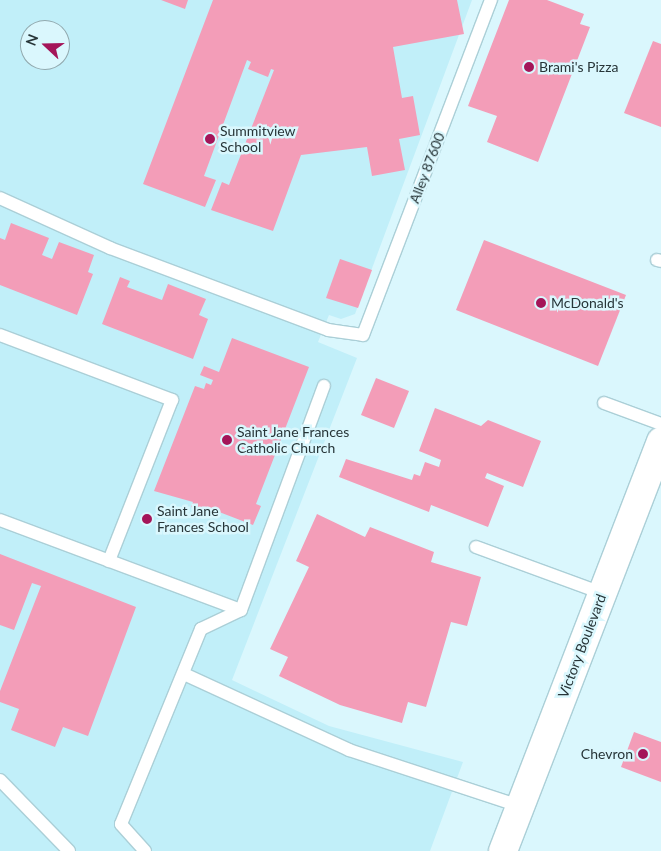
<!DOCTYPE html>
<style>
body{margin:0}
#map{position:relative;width:661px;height:851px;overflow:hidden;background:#daf7fd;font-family:Lato,sans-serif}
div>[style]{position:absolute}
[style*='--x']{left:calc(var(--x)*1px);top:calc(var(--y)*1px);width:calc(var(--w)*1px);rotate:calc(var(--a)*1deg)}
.built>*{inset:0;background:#c1eff9}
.building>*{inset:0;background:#f39db8}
.roads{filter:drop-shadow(1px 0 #abcfd7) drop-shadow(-1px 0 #abcfd7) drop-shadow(0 1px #abcfd7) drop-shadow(0 -1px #abcfd7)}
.lane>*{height:12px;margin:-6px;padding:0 6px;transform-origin:6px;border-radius:6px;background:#fff}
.primary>*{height:28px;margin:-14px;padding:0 14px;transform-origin:14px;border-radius:14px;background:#fff}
.dots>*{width:14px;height:14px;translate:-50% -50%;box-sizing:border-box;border:2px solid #daf7fd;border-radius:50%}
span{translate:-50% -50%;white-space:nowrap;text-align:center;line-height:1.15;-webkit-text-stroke:5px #daf7fd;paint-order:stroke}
.poi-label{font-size:14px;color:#273538}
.left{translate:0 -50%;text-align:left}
.right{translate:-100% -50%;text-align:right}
.street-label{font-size:14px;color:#273538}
.north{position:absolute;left:20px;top:20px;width:50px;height:50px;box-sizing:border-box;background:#daf7fd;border:1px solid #92a9ae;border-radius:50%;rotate:291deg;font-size:14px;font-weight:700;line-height:20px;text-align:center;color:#273538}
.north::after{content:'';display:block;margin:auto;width:18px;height:22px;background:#a41559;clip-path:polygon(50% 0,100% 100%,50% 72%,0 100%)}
</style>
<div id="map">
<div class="built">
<i style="clip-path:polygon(evenodd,0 0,472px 0,355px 314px,341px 319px,329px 315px,318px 342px,357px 358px,232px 680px,329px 726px,463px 762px,430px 851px,0 851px,0 0,30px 30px,60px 30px,60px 60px,30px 60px,30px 30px)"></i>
</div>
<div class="building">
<i style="clip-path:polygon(161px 0,188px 0,185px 9px)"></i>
<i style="clip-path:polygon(213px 0,457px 0,464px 34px,393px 47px,402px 98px,413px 96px,420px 135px,399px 139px,405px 170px,372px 176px,367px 147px,301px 155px,273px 231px,211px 210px,222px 182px,229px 185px,274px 70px,271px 69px,268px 77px,248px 69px,251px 62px,247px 60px,204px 176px,216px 180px,205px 207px,143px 184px)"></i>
<i style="clip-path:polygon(509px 0,547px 0,584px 14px,580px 24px,590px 27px,538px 162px,487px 142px,497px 116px,468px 106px)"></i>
<i style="clip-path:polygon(653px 41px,661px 44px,661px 127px,624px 113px)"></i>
<i style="clip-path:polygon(11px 223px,49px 238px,42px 255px,52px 259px,59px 242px,94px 255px,88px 272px,93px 274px,77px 315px,0 285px,0 238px,5px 240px)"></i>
<i style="clip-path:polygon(484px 240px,626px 295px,598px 366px,456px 310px)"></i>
<i style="clip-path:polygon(340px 259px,372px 270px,358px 308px,326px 298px)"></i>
<i style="clip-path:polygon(120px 277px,130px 281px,127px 287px,162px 300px,168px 284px,206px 299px,199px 315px,208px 319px,193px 359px,102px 324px)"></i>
<i style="clip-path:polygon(232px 338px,309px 367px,256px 504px,261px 506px,253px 525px,214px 510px,212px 516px,191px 507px,193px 502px,154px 491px,195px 386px,204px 389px,206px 383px,211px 385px,213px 380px,200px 375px,204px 366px,219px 372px)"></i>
<i style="clip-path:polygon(376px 378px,409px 391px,394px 428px,361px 415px)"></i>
<i style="clip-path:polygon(435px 408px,481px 426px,488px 420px,541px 441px,523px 487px,487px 473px,485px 478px,504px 486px,488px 527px,431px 505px,429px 512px,339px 477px,346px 459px,412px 480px,414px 474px,420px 476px,425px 462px,439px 467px,441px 460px,419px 451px)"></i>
<i style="clip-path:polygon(317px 514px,365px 537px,370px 527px,434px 552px,431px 562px,481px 577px,467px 626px,451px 622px,426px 707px,408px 702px,402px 723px,340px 705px,279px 676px,288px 657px,270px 649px,309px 567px,296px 561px)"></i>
<i style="clip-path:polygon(0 554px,136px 607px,88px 736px,63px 727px,55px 747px,11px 730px,19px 709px,0 702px,0 691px,41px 586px,32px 583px,14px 630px,0 625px)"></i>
<i style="clip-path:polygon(634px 732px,661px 742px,661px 782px,621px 767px)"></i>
</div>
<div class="roads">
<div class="lane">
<i style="--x:0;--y:198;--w:121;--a:24.4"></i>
<i style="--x:110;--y:248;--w:233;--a:20.6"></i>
<i style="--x:328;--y:330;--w:35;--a:8"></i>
<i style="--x:363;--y:335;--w:359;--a:-69.1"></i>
<i style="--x:657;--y:260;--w:4;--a:14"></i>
<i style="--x:0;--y:335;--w:184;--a:20.7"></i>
<i style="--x:172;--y:400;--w:173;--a:111.4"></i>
<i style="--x:604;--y:403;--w:61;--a:20.2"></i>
<i style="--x:0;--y:520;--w:257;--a:20.5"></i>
<i style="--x:476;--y:547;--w:134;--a:20.1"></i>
<i style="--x:184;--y:674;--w:182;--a:24.7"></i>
<i style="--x:349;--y:750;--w:179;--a:18.2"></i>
<i style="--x:0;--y:780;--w:99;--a:45.8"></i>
<i style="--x:145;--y:851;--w:36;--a:-132"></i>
<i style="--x:121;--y:824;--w:211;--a:-67.7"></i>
<i style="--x:201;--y:629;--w:44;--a:-25.4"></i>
<i style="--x:241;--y:610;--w:239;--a:-69.7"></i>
</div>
<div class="primary">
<i style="--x:503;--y:851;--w:439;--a:-68.9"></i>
</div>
</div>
<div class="dots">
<i style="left:529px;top:67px;background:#a41559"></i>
<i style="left:210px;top:139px;background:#a41559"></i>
<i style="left:541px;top:303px;background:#a41559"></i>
<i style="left:227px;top:440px;background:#a41559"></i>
<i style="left:147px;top:519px;background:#a41559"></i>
<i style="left:643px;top:754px;background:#a41559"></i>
</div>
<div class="poi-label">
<span class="left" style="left:539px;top:67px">Brami's Pizza</span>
<span class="left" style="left:220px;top:139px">Summitview<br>School</span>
<span class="left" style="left:551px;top:303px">McDonald's</span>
<span class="left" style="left:237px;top:440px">Saint Jane Frances<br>Catholic Church</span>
<span class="left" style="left:157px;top:519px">Saint Jane<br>Frances School</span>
<span class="right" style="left:633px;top:754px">Chevron</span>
</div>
<div class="street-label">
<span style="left:427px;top:168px;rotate:-69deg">Alley 87600</span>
<span style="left:582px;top:646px;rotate:-69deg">Victory Boulevard</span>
</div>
<div class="north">N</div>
</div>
